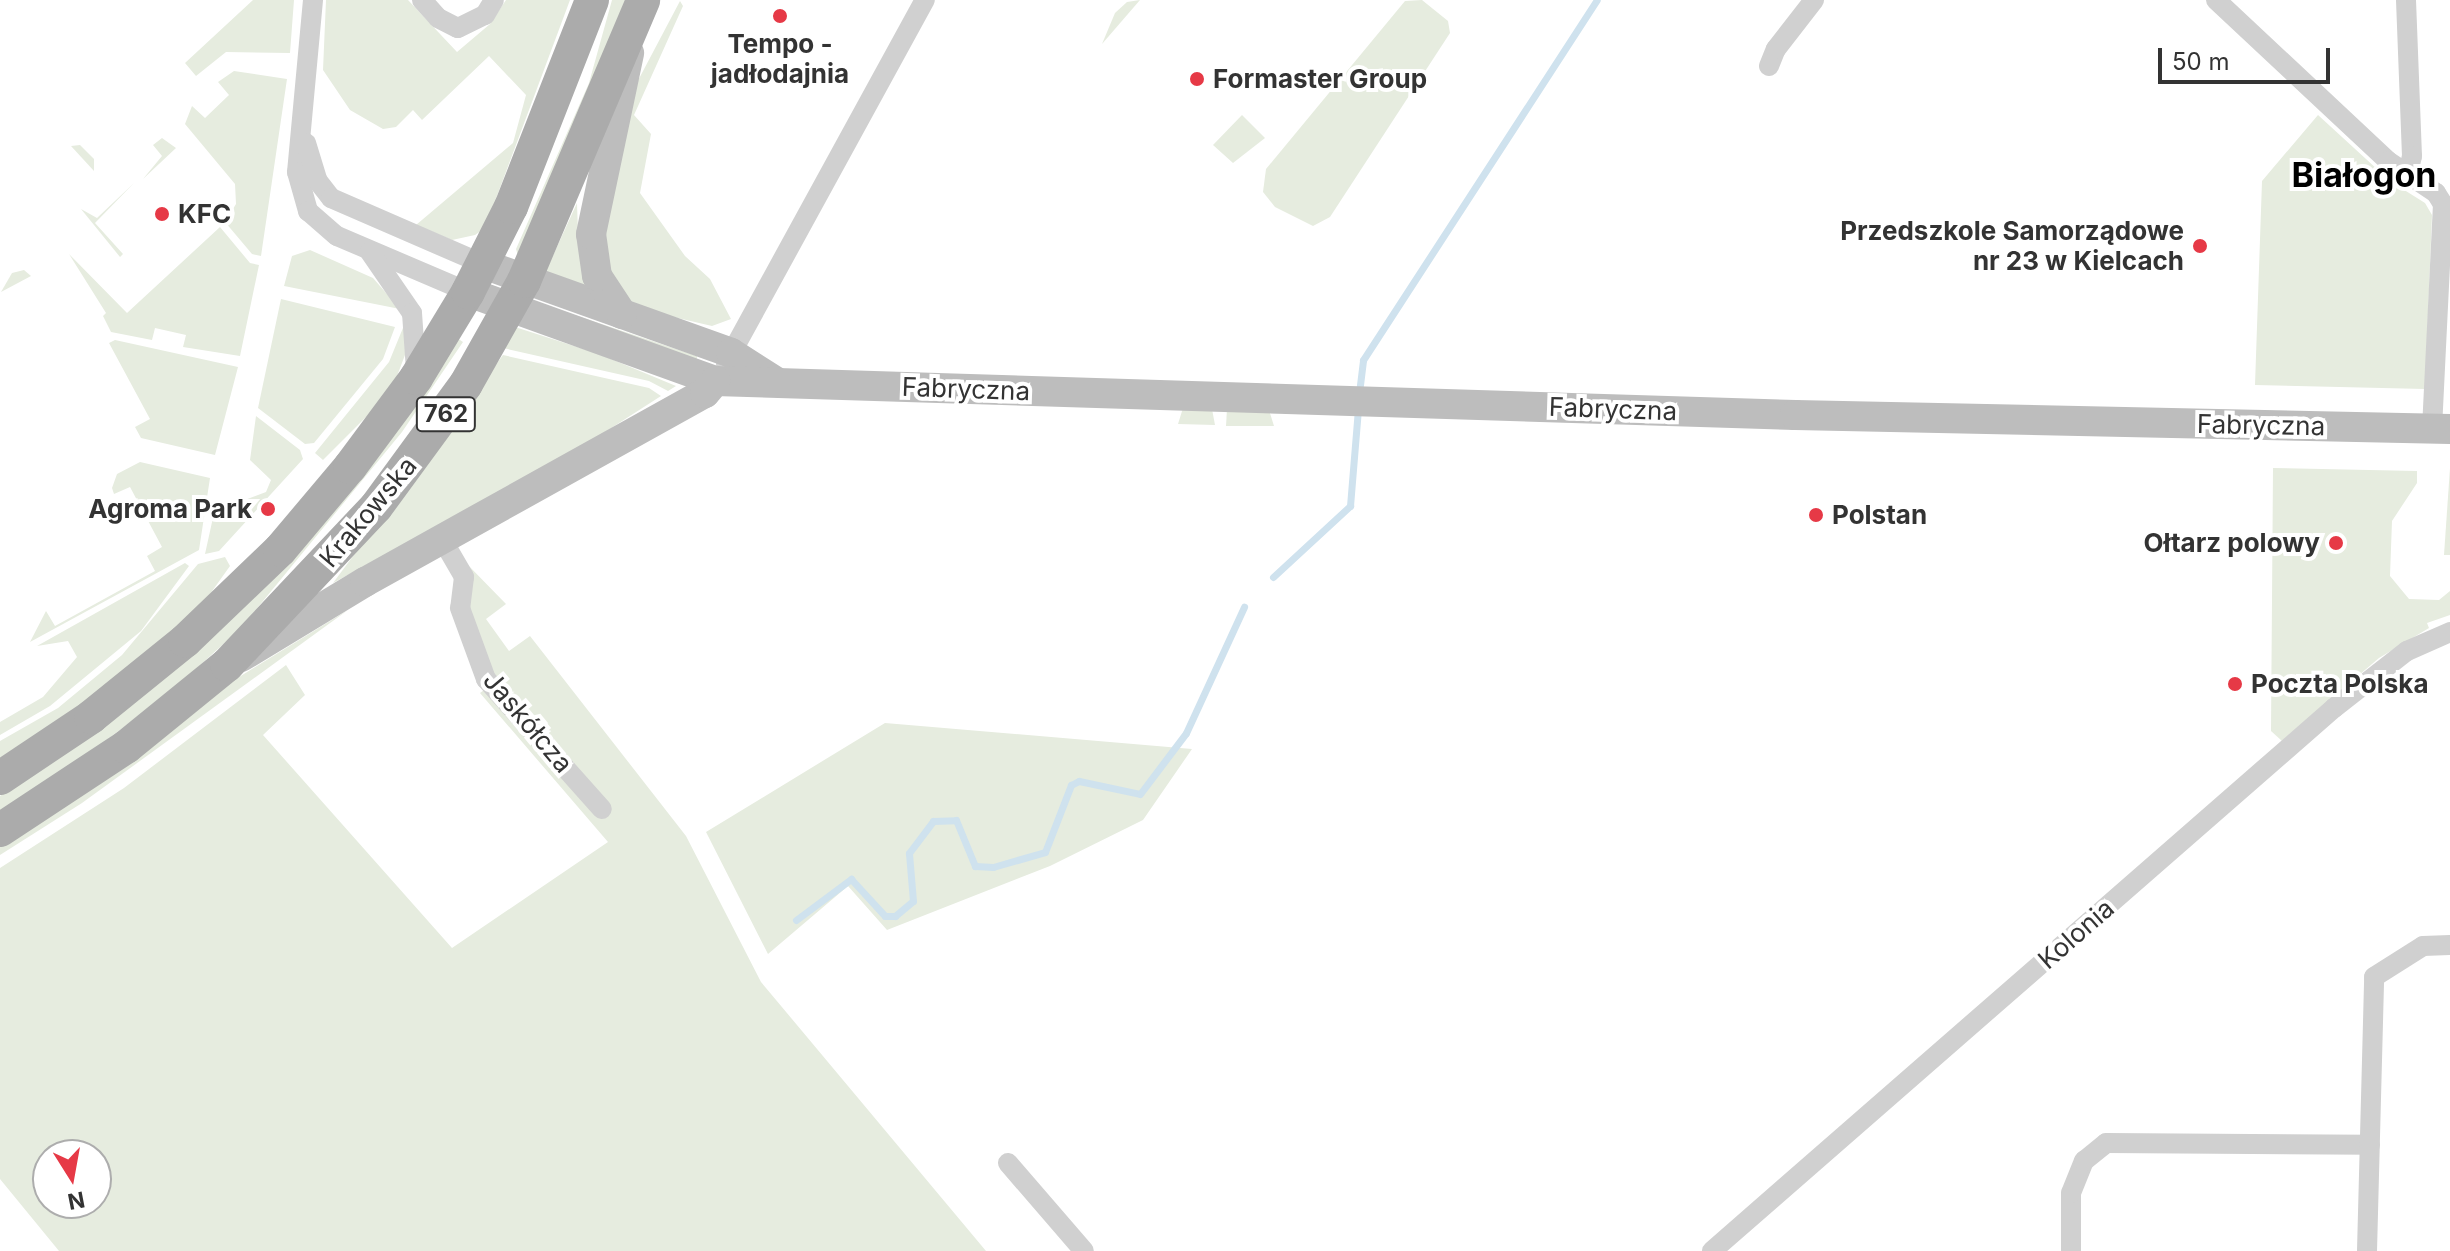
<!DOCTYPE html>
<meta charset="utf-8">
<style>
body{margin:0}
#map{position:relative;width:2450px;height:1251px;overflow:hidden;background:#fff;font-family:Inter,sans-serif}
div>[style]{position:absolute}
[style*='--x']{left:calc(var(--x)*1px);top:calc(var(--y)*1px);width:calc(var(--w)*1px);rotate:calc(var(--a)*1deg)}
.green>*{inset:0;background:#e6ecdf}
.stream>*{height:7px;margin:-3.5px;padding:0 3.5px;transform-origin:3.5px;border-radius:3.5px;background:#cfe2ee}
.street>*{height:20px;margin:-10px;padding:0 10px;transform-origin:10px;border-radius:10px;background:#d0d0d0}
.secondary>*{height:30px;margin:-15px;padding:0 15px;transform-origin:15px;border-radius:15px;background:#bdbdbd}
.primary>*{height:34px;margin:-17px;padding:0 17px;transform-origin:17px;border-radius:17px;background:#ababab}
.dots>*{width:22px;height:22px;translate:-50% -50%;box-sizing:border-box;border:4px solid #fff;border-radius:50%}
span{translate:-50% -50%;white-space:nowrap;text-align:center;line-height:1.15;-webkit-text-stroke:8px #fff;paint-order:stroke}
.shield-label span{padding:2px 6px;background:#fff;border:2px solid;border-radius:6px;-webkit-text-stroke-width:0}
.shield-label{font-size:24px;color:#333;font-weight:700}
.poi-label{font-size:26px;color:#333;font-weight:700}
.left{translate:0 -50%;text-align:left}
.right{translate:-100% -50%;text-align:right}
.street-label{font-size:26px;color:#333}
.district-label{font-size:34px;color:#000;font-weight:700}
.north{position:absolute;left:32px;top:1139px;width:80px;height:80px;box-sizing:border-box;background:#fff;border:2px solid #adadad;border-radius:50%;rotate:169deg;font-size:22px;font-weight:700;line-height:32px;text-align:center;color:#333}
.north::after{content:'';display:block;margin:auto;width:28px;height:36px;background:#e63946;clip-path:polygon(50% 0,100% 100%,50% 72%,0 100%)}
.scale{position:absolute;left:2158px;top:48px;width:172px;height:36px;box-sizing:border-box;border:4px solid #333;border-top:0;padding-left:10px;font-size:24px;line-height:28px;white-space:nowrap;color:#333;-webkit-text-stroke:6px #fff;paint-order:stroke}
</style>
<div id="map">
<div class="green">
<i style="clip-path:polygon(253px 0,294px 0,290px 53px,226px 52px,196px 76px,185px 63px)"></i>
<i style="clip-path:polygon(326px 0,408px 0,457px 52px,490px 24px,506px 0,570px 0,485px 228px,475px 235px,452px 240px,416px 225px,513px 143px,526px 95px,489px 56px,422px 120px,413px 110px,396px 127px,383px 129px,350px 110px,323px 70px)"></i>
<i style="clip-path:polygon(612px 0,626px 0,518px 256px,516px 249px,589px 83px)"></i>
<i style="clip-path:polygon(1140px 0,1102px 44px,1115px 13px,1127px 2px)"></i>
<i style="clip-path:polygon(1422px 0,1448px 21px,1450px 33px,1330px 217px,1313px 226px,1275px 207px,1263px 192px,1266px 169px,1405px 1px)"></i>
<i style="clip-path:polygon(680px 1px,683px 6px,634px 115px,651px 134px,640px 193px,685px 256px,710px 279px,731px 319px,712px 326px,652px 312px,625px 298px,614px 285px,600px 239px,633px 90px)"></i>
<i style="clip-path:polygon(234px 71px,287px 79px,261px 256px,252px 254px,225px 222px,236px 204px,235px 184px,185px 124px,192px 106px,205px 118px,229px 95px,218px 82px)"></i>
<i style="clip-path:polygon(1242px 115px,1265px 138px,1233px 163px,1213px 145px)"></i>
<i style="clip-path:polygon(2318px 115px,2390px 181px,2425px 203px,2432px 215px,2425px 389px,2255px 385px,2262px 181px)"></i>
<i style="clip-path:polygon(162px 138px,176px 148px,143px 179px,162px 156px,153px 145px)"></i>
<i style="clip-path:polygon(80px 145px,94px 159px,94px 171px,71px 146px)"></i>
<i style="clip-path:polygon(134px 183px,95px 223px,123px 254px,120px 257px,81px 209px,97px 218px)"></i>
<i style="clip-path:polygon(577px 203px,578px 233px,588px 288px,545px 273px)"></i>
<i style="clip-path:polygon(220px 227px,250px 263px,259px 265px,240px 356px,183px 347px,186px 335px,155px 328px,152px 340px,111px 332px,103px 316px,106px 313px,69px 254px,127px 313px)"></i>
<i style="clip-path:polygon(310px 250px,373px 278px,400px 309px,284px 286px,292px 256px)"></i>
<i style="clip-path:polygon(24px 270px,31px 276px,1px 292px,12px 273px)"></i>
<i style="clip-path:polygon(281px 299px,395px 327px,383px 359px,314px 443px,305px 444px,258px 408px)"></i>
<i style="clip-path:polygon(536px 302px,697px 356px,697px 360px)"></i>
<i style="clip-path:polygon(405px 323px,405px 355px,397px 376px,378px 405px,323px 460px,315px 453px,389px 362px)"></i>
<i style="clip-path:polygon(515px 327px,599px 354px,676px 386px,668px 391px,649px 381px,503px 348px)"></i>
<i style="clip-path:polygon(457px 338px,463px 342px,402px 432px,240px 629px,177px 686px,64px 773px,0 813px,0 796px,112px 720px)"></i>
<i style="clip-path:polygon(115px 340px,238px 367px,215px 455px,141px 438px,135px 427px,150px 419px,109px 343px)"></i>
<i style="clip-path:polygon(503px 355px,649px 388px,661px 396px,577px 450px,333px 583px)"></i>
<i style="clip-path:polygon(1183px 408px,1212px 409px,1215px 425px,1178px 424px)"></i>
<i style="clip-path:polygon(1227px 409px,1269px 410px,1274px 426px,1226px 426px)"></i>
<i style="clip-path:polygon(256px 416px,300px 450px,303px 459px,219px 551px,205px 554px,214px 513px,234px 517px,242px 501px,266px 492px,271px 480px,250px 460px)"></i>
<i style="clip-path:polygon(140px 462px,210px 478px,199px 550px,30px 642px,46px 611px,55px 626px,155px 571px,147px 556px,162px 547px,130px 487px,114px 494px,112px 488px,117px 474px)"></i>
<i style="clip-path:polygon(2273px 468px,2417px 471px,2417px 483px,2392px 521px,2390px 576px,2409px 599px,2439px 600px,2450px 591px,2450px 615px,2427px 623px,2429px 628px,2379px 658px,2282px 741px,2271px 731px)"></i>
<i style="clip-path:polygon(2450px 468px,2450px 555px,2444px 555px)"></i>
<i style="clip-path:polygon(225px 557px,230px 566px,200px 608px,92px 697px,0 758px,0 741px,58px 708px,122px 655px,198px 564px)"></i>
<i style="clip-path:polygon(185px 563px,189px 566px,141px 631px,50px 706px,0 735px,0 722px,43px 697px,77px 657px,68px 641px,37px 646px)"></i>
<i style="clip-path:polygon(evenodd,466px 563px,506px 604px,486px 619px,509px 651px,530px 636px,686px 836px,761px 982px,986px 1251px,59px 1251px,0 1179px,0 868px,124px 788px,286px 665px,305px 695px,263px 735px,452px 948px,608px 842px,480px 693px,491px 685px,468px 618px,466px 563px,48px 1155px,96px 1155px,96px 1203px,48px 1203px,48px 1155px)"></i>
<i style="clip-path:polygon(348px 610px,82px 803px,0 855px,0 847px,231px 682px)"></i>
<i style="clip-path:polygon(885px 723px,1192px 749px,1143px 820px,1050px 866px,887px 930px,848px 886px,768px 954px,706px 832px)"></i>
</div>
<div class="stream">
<i style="--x:1359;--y:393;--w:33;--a:-83"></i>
<i style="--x:1363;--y:360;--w:429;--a:-57"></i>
<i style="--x:1273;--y:577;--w:105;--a:-42.7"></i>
<i style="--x:1350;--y:506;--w:97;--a:-85.3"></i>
<i style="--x:796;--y:920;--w:69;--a:-36.7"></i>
<i style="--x:851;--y:879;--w:50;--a:47.4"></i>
<i style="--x:885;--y:916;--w:10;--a:0"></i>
<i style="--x:895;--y:916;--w:23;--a:-40"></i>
<i style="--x:913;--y:901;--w:48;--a:-94.8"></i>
<i style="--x:909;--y:853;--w:40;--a:-53"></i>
<i style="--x:933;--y:821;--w:23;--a:-2"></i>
<i style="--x:956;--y:820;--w:50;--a:67.6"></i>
<i style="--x:975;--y:866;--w:18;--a:3"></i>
<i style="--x:993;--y:867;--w:54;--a:-16.1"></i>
<i style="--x:1045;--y:852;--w:72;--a:-68.8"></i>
<i style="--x:1071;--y:785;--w:9;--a:-27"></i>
<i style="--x:1079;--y:781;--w:62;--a:12"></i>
<i style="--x:1140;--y:794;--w:76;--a:-53"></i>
<i style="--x:1186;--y:733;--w:139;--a:-65.3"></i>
</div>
<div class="street">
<i style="--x:313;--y:0;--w:173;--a:95.3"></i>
<i style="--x:297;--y:172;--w:41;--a:74.2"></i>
<i style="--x:308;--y:211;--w:38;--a:41"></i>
<i style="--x:337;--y:236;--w:142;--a:23.1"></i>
<i style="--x:422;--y:0;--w:24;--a:48"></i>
<i style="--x:438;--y:18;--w:22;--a:27"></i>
<i style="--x:458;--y:28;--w:30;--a:-26"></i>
<i style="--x:485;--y:15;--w:17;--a:-59"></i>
<i style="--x:2216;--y:0;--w:236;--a:43.1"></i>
<i style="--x:2388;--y:161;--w:58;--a:33.7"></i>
<i style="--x:2436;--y:193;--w:13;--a:58"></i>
<i style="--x:2443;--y:204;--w:225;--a:92.8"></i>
<i style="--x:2406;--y:0;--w:156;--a:87.8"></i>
<i style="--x:2412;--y:156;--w:18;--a:103"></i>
<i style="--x:1769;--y:66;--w:18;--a:-68"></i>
<i style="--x:1776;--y:49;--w:62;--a:-52.2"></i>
<i style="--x:306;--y:143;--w:39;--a:73"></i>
<i style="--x:317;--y:180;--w:23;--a:52"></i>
<i style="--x:331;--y:198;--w:166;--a:23.5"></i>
<i style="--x:370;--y:252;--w:74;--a:55.5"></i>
<i style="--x:412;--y:313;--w:57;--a:86"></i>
<i style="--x:726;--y:363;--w:414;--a:-61.3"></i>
<i style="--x:442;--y:539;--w:44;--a:59.9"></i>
<i style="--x:464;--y:577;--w:31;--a:97"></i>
<i style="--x:460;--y:608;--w:76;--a:69.9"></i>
<i style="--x:486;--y:679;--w:174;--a:48.3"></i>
<i style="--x:1008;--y:1163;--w:116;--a:49.2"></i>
<i style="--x:1712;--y:1251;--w:826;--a:-41.12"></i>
<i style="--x:2334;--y:708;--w:93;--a:-38"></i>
<i style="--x:2407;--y:651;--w:47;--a:-23.8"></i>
<i style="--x:2071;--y:1251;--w:58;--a:-90"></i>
<i style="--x:2071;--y:1193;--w:35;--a:-68"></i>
<i style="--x:2084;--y:1161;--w:28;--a:-39"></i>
<i style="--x:2106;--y:1143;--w:264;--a:0.4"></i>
<i style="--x:2367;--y:1251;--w:274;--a:-88.5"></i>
<i style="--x:2374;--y:977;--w:58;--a:-32.3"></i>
<i style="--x:2423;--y:946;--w:27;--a:-2"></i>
</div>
<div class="secondary">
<i style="--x:483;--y:264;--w:263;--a:19.7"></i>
<i style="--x:731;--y:353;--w:52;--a:32.5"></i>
<i style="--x:468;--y:292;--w:263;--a:19.8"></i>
<i style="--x:715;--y:381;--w:1081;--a:1.8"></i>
<i style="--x:1795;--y:415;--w:655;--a:1.22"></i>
<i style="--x:622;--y:314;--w:45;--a:-123.3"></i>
<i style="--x:597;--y:276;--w:42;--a:-98.1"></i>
<i style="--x:591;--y:234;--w:185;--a:-78.1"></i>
<i style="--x:241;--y:657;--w:145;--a:-31.2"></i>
<i style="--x:365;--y:582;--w:389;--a:-29.1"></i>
<i style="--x:705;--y:393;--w:16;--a:-50"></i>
</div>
<div class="primary">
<i style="--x:0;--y:778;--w:110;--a:-33.8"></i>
<i style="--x:91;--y:717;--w:121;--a:-39"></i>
<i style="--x:185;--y:641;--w:132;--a:-43.8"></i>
<i style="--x:280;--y:550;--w:109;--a:-49.9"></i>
<i style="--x:350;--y:467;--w:111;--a:-53.4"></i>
<i style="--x:416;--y:378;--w:100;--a:-58.8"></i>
<i style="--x:468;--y:292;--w:95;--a:-63.2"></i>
<i style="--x:511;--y:207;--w:222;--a:-68.6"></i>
<i style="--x:0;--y:830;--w:151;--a:-33.4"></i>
<i style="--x:126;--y:747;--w:130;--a:-39.1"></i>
<i style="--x:227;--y:665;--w:217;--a:-46.7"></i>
<i style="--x:376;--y:507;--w:152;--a:-53.8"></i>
<i style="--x:466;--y:384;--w:118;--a:-60.6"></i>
<i style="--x:524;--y:281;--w:305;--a:-67"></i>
</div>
<div class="dots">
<i style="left:780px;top:16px;background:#e63946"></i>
<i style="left:1197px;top:79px;background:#e63946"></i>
<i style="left:162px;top:214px;background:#e63946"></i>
<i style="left:2200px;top:246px;background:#e63946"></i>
<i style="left:268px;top:509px;background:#e63946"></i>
<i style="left:1816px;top:515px;background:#e63946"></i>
<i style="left:2336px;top:543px;background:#e63946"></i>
<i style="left:2235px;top:684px;background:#e63946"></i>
</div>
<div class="shield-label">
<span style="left:446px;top:414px">762</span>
</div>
<div class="poi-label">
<span style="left:780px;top:59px">Tempo -<br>jadłodajnia</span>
<span class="left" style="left:1213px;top:79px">Formaster Group</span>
<span class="left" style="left:178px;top:214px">KFC</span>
<span class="right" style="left:2184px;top:246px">Przedszkole Samorządowe<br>nr 23 w Kielcach</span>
<span class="right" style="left:252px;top:509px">Agroma Park</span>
<span class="left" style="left:1832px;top:515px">Polstan</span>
<span class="right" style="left:2320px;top:543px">Ołtarz polowy</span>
<span class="left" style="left:2251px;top:684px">Poczta Polska</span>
</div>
<div class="street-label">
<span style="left:966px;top:389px;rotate:2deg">Fabryczna</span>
<span style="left:1613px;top:409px;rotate:2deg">Fabryczna</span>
<span style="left:2261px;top:425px;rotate:1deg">Fabryczna</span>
<span style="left:368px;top:512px;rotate:-50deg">Krakowska</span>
<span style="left:528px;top:722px;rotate:50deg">Jaskółcza</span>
<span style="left:2076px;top:934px;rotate:-41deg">Kolonia</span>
</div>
<div class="district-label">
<span style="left:2364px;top:175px">Białogon</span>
</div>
<div class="north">N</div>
<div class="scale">50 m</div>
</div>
